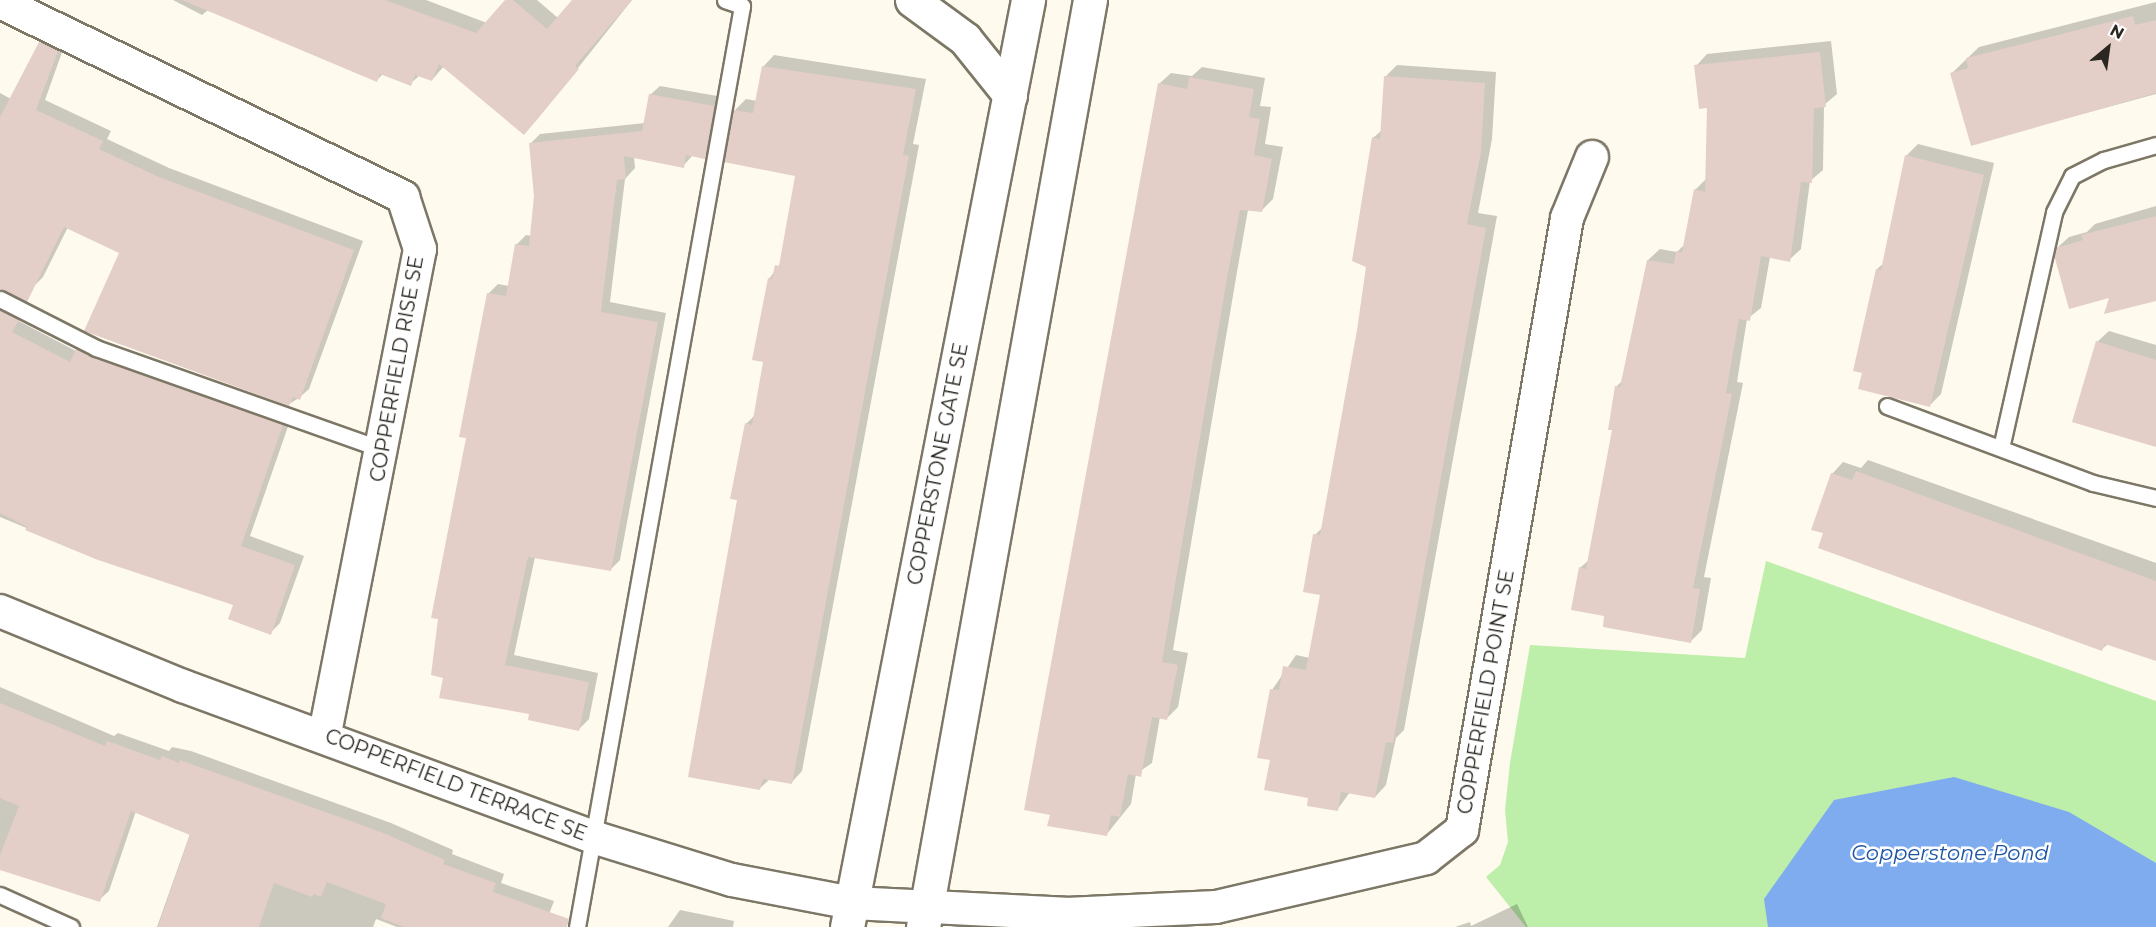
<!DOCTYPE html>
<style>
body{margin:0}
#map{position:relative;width:2156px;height:927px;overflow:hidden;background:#fefaee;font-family:Montserrat,sans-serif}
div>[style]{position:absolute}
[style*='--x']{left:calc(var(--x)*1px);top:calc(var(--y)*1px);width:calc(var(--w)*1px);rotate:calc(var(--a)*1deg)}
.green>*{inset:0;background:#bdeeaa}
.water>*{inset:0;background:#7facee}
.shadow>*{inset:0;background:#0003}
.building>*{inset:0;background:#e4cec8}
.roads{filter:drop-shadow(2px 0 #7d7766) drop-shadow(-2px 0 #7d7766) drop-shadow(0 2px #7d7766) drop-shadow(0 -2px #7d7766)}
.service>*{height:15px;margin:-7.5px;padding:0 7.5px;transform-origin:7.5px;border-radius:7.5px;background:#fff}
.minor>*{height:32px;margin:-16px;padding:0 16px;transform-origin:16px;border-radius:16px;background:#fff}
.tertiary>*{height:33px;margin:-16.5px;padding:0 16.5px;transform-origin:16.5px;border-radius:16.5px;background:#fff}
.secondary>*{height:33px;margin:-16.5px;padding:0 16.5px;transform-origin:16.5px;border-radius:16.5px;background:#fff}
span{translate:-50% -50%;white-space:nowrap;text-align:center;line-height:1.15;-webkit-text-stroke:5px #fff;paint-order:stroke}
.street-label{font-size:20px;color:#2a2720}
.water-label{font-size:21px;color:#1f54a2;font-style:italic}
.north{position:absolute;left:2078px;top:18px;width:60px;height:60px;-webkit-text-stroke:4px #fff;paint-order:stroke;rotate:29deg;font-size:16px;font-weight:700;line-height:24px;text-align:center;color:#2a2720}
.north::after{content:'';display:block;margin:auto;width:21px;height:27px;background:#2a2720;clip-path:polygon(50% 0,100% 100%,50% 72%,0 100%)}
</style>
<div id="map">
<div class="green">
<i style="clip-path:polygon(1766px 561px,2156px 701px,2156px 927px,1526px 927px,1486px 877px,1500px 865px,1508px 842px,1505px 810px,1510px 763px,1530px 645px,1745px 658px)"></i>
</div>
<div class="water">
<i style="clip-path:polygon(1954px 777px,2069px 812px,2156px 863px,2156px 927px,1768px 927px,1764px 899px,1834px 800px)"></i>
</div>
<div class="shadow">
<i style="clip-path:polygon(173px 0,426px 0,487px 23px,507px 0,537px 0,558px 18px,574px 0,632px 0,535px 122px,444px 66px,432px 80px,420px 75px,410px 84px,383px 74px,377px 80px,208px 10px,202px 15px)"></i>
<i style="clip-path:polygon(2156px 2px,2156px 94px,1972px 144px,1952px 73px,1979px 47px)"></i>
<i style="clip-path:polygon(50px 34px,66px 41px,45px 100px,111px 131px,107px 139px,169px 168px,363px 241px,309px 389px,299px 398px,289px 404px,121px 252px,68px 227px,43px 277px,34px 286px,0 269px,0 93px,11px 99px,40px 43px)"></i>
<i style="clip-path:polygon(1831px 41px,1837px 94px,1824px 105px,1823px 170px,1810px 181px,1801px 249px,1789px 260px,1770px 257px,1761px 308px,1747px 319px,1737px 382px,1743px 383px,1704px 577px,1711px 578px,1702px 630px,1690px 642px,1606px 615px,1580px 568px,1590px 559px,1614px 429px,1617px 386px,1623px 380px,1648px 260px,1660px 249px,1677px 252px,1685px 244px,1695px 190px,1706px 179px,1708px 106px,1696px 66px,1707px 54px)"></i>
<i style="clip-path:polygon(774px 55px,926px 79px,913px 144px,919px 145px,802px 771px,791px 783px,770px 779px,760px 788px,738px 499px,746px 424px,755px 415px,765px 360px,769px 279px,782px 261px,797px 175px,735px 110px,746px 99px,757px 101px,763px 67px)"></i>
<i style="clip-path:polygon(1397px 65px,1496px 72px,1492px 139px,1478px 213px,1497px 216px,1404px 730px,1396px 738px,1386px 785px,1375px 797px,1350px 792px,1337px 810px,1271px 759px,1272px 690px,1296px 655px,1310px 658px,1322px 594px,1315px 535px,1324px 526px,1358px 330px,1368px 266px,1373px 138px,1382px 130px,1386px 76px)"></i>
<i style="clip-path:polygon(1202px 67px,1265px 78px,1260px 106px,1271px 107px,1265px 144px,1283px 147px,1273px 199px,1261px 211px,1248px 210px,1237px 272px,1173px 650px,1188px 653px,1178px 707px,1167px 718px,1160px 717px,1152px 763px,1136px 774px,1131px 804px,1106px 835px,1159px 84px,1171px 73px,1192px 76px)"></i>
<i style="clip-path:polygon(660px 86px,723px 97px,714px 147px,704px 157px,693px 155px,683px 166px,634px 157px,635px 168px,625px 179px,610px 302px,666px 313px,620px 560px,611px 569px,535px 557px,514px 655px,598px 673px,589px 719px,579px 729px,445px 676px,467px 437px,489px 293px,498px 284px,509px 286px,516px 245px,526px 235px,531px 236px,535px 196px,530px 144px,540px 134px,645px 123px,650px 95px)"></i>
<i style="clip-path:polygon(1918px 144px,1994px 163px,1941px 394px,1930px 405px,1877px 269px,1884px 263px,1906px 156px)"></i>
<i style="clip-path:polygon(2156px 206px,2156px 299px,2112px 296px,2057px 248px,2069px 237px,2087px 232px,2095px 224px)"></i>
<i style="clip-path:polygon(13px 318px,76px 351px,87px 340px,292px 415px,250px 536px,304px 556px,280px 623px,270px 633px,235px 604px,99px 558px,0 517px,0 334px)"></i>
<i style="clip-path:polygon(2109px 331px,2156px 345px,2156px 445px,2097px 342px)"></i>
<i style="clip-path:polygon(1868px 460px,2156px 563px,2156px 659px,2108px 644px,2102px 649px,1825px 532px,1832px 474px,1843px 462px,1861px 468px)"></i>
<i style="clip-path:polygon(0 687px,114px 736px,118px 733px,169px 751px,172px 747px,191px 751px,391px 823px,453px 850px,452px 854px,504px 874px,501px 883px,554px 901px,544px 927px,397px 927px,376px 919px,373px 927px,157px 927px,191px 831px,136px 811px,109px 891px,99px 900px,0 868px)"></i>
<i style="clip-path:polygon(1517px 904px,1528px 927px,1455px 927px,1470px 922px,1471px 926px)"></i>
<i style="clip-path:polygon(680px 910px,734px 921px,733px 927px,668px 927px)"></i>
</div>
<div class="building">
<i style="clip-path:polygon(182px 0,385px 0,476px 33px,505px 0,513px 0,547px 29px,572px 0,632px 0,575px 66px,579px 69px,524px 135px,439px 64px,432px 81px,415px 75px,411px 86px,380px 74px,377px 82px)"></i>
<i style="clip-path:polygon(2133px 16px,2135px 25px,2156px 20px,2156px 93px,1971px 146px,1950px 73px,1968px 68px,1966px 58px)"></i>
<i style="clip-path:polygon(39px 42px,58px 51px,36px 110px,103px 141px,99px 149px,159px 177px,354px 250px,300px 400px,293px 397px,289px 406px,84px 331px,119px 253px,64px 227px,27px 302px,0 289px,0 117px)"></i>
<i style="clip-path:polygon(1820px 52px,1826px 107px,1814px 108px,1812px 183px,1801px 182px,1790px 262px,1761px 256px,1750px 321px,1739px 319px,1726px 393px,1732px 394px,1693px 588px,1700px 589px,1691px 643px,1603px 627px,1604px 616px,1571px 610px,1579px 567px,1586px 569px,1612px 430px,1608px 430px,1615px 386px,1620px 387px,1647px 260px,1674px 264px,1676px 251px,1682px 252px,1694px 189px,1705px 192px,1707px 108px,1699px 109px,1694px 65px)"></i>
<i style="clip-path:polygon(762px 66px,916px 89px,903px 155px,909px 156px,792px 784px,763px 779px,760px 790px,688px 777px,737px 500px,730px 499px,745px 423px,752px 425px,763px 362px,752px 360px,768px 278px,772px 279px,775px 265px,779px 266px,795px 176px,724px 162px,733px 110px,753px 113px)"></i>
<i style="clip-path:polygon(1384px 76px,1485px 83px,1481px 152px,1467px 224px,1486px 228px,1393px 743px,1386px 742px,1375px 798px,1341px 792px,1338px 811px,1307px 806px,1308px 798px,1264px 790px,1270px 760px,1257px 758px,1270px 689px,1279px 690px,1283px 666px,1306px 670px,1320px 595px,1303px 592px,1313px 534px,1320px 535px,1357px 330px,1366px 267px,1352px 261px,1372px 137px,1380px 139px)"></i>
<i style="clip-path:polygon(1189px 77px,1254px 89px,1249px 117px,1260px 119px,1254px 155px,1272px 159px,1262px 212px,1240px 210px,1226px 284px,1162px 662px,1178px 665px,1167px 720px,1152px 717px,1141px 777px,1128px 774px,1120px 817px,1111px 815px,1107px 836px,1047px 826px,1050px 815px,1024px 810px,1158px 83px,1187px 89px)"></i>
<i style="clip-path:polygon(649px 94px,714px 106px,705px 159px,686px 155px,684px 168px,624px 156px,626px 179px,617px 180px,601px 312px,658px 322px,611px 571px,528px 557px,505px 665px,589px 682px,579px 731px,528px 720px,529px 714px,439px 698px,443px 678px,431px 675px,438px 619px,431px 618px,466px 438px,459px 437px,487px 293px,506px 296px,515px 244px,529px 246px,534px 196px,529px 143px,642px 131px)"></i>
<i style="clip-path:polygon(1905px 155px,1984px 175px,1930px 407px,1858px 389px,1862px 373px,1853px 371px,1876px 269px,1881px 270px)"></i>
<i style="clip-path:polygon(2156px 216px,2156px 301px,2104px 314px,2109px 298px,2069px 309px,2054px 255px,2056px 248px,2083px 240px,2081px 235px)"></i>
<i style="clip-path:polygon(0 310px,19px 320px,12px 332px,70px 362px,76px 349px,283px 425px,241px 546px,295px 565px,271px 635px,228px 619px,233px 605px,98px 560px,25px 530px,27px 527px,0 513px)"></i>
<i style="clip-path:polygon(2096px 341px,2156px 360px,2156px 447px,2072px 422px)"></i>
<i style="clip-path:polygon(1856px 471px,2156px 581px,2156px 661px,2105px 644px,2102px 651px,1818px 548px,1823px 533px,1811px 530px,1831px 473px,1852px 480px)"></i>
<i style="clip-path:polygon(0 703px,105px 746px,107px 741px,160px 760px,162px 756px,179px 763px,180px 760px,381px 832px,445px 860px,443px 864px,496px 883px,493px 892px,569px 919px,567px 927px,404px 927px,381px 918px,386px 904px,327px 882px,321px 897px,314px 894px,312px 897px,274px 883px,259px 927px,158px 927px,190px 835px,131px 811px,100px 902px,0 870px,0 855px,19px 806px,0 798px)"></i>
</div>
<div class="roads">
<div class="service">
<i style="--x:0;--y:299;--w:108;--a:27"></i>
<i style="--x:96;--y:348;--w:306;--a:19.5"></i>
<i style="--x:1887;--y:406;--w:220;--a:20.5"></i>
<i style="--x:2093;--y:483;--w:65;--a:13.4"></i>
<i style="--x:2001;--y:448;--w:242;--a:-77.3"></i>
<i style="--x:2054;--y:212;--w:40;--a:-63.4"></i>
<i style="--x:2072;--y:176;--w:36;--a:-27"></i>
<i style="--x:2104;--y:160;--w:54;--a:-16.1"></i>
<i style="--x:0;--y:895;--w:78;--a:24.3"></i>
<i style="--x:577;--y:927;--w:936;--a:-79.84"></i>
<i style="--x:742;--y:6;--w:18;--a:-161"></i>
</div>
<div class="minor">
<i style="--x:0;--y:2;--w:448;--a:25.8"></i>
<i style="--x:403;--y:197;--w:55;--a:71.9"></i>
<i style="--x:420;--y:249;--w:495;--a:101.1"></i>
<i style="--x:0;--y:611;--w:198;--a:22.3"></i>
<i style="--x:183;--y:686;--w:440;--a:20.2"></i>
<i style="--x:596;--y:838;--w:142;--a:17.2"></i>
<i style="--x:732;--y:880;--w:122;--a:10.9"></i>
<i style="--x:852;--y:903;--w:214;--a:2.9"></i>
<i style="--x:1066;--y:914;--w:150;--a:-2.7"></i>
<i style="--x:1216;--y:907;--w:216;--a:-13.1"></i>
<i style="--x:1426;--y:858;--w:46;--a:-37.9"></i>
<i style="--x:1462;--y:830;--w:621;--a:-80.26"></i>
<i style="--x:1567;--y:218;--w:66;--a:-67.7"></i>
</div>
<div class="tertiary">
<i style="--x:847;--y:927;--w:945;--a:-78.95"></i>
<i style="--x:923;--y:927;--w:942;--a:-79.79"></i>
</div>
<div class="secondary">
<i style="--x:912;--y:0;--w:66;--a:36.3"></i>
<i style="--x:965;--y:39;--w:72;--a:51.2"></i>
</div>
</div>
<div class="street-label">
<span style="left:397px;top:369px;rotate:-80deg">COPPERFIELD RISE SE</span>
<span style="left:938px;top:464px;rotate:-79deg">COPPERSTONE GATE SE</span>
<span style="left:1486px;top:692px;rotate:-80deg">COPPERFIELD POINT SE</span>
<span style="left:456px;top:785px;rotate:21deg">COPPERFIELD TERRACE SE</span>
</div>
<div class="water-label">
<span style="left:1950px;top:853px">Copperstone Pond</span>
</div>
<div class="north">N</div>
</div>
